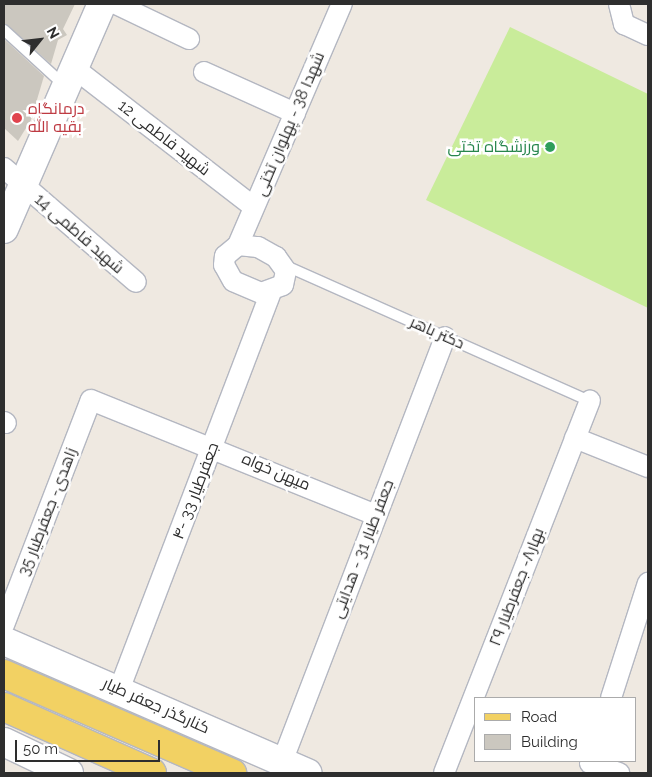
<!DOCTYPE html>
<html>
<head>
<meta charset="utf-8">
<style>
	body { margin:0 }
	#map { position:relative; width:652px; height:777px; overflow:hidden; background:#efe9e1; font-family:Raleway,Cairo,sans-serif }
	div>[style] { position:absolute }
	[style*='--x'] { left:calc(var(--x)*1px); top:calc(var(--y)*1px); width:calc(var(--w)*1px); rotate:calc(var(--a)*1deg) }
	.pitch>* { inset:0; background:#c9ec9a }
	.building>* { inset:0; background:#cbc7bf }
	.roads { filter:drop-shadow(1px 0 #b4b7c1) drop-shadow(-1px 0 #b4b7c1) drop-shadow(0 1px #b4b7c1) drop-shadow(0 -1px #b4b7c1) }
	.lane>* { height:10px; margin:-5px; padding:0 5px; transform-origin:5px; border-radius:5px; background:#fff }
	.street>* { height:20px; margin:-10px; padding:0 10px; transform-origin:10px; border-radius:10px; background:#fff }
	.secondary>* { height:28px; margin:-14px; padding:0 14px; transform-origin:14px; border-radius:14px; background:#fff }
	.primary>* { height:28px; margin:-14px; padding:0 14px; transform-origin:14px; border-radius:14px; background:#f2d163 }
	.dots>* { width:14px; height:14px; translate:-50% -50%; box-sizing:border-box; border:2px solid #fff; border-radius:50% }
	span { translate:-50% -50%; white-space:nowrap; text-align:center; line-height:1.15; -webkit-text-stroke:5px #fff; paint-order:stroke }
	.health-label { font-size:16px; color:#be3a42 }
	.left { translate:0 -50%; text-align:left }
	.street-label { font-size:16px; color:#2e2e2e }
	.leisure-label { font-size:16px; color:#27864d }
	.right { translate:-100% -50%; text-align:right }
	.frame { position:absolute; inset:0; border:5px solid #2e2e2e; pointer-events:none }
	.legend { position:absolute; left:474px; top:697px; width:162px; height:65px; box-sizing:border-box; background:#fff; border:1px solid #ababab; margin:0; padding:6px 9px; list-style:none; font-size:15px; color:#2e2e2e }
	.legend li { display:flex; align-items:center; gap:10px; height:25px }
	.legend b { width:25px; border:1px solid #ababab }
	.north { position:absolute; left:15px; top:15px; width:50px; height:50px; -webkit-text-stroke:4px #fff; paint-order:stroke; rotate:61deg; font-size:14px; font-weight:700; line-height:20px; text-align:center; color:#2e2e2e }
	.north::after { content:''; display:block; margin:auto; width:18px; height:22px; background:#2e2e2e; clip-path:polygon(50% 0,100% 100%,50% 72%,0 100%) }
	.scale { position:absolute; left:15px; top:740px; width:145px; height:22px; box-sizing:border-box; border:2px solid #2e2e2e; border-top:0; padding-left:6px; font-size:15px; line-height:18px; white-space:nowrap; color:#2e2e2e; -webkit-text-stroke:4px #fff; paint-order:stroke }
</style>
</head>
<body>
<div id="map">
	<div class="pitch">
		<i style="clip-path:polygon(510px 27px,648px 94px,648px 308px,426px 200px)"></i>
	</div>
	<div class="building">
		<i style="clip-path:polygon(4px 4px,75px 4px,63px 29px,67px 35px,58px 40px,51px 64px,4px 23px)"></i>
		<i style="clip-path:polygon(4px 39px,44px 76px,31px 120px,18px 141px,4px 128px)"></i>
	</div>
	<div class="roads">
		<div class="lane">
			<i style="--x:4;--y:30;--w:81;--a:42.5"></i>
			<i style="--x:284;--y:265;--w:335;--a:24"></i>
		</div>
		<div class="street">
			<i style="--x:116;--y:4;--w:81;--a:25.6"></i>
			<i style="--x:619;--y:4;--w:21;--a:76"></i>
			<i style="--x:624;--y:24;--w:26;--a:25"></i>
			<i style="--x:74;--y:68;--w:227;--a:37.7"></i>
			<i style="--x:204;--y:72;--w:100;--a:24.3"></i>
			<i style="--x:4;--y:168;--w:174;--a:40.8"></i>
			<i style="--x:238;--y:245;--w:262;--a:-66.7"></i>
			<i style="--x:238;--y:245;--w:20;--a:6"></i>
			<i style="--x:258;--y:247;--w:21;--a:29"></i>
			<i style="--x:276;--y:257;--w:17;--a:54"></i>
			<i style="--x:286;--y:271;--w:14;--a:102"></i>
			<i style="--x:283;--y:285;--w:23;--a:160"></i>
			<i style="--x:261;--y:293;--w:30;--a:-157"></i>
			<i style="--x:233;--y:281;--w:18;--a:-119"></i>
			<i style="--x:224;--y:265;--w:9;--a:-84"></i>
			<i style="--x:225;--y:256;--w:17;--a:-40"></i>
			<i style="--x:4;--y:422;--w:2;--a:27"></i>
			<i style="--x:575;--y:438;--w:79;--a:21.7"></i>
			<i style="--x:4;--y:625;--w:241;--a:-68.9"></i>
			<i style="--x:91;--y:400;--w:306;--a:22"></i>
			<i style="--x:119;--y:690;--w:426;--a:-69.1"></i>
			<i style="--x:611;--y:698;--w:121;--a:-72.2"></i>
			<i style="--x:282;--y:762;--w:455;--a:-69"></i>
			<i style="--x:590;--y:763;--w:31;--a:19"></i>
			<i style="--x:444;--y:773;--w:400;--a:-68.6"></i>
		</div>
		<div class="secondary">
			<i style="--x:4;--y:229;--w:245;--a:-66.5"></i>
			<i style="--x:4;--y:641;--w:331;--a:23.5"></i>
			<i style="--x:4;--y:742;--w:72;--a:25.5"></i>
		</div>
		<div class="primary">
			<i style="--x:4;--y:674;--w:249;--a:23.5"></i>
			<i style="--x:4;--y:707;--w:162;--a:24"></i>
		</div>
	</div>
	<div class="dots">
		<i style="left:17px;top:118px;background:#e0444e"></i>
		<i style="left:550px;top:147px;background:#2e9e5b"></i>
	</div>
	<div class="health-label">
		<span class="left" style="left:28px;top:118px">درمانگاه<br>بقیه الله</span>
	</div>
	<div class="street-label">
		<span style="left:290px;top:124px;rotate:-67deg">شهدا 38 - پهلوان تختی</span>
		<span style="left:164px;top:138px;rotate:38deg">شهید فاطمی 12</span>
		<span style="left:79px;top:234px;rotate:41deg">شهید فاطمی 14</span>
		<span style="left:437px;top:333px;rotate:24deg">دکتر باهر</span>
		<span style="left:276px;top:472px;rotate:23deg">میهن خواه</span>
		<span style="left:196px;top:491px;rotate:-69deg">۴- جعفرطیار 33</span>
		<span style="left:48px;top:512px;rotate:-69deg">زاهدی- جعفرطیار 35</span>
		<span style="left:363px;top:549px;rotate:-69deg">جعفر طیار 31 - هدایتی</span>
		<span style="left:517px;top:587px;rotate:-69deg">بهار۸- جعفرطیار ۲۹</span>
		<span style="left:156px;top:706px;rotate:24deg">کنارگذر جعفر طیار</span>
	</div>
	<div class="leisure-label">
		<span class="right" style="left:540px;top:147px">ورزشگاه تختی</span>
	</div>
	<div class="frame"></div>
	<ul class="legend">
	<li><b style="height:6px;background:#f2d163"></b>Road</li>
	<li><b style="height:14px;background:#cbc7bf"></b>Building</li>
	</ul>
	<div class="north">N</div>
	<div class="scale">50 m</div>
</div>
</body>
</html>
